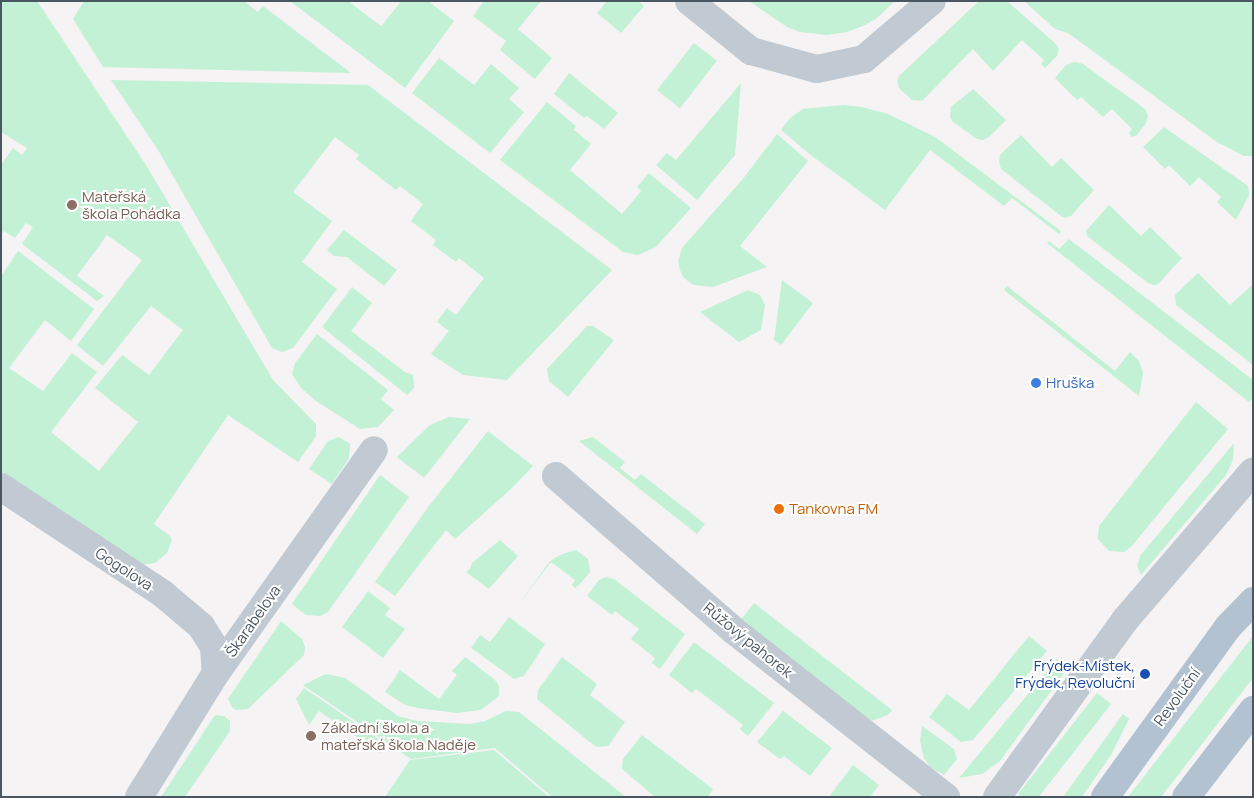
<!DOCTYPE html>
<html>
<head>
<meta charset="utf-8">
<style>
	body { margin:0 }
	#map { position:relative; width:1254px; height:798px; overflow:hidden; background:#f5f3f3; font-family:Manrope,sans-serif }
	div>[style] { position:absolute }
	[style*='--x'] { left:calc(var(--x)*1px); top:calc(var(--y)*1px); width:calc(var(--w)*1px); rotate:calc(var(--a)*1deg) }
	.green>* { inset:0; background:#c3f1d5; transform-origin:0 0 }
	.minor>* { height:28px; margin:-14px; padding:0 14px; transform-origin:14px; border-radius:14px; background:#c1cad2 }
	.major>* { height:28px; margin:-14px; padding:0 14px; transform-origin:14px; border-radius:14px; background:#b3c2d1 }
	.dots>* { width:14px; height:14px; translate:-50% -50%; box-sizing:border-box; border:2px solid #fff; border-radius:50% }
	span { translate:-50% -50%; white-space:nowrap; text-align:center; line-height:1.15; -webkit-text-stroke:4px #fff; paint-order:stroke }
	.education-label { font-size:15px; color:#785e54 }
	.left { translate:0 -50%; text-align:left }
	.shop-label { font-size:15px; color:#366cbe }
	.food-label { font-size:15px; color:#c56008 }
	.street-label { font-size:15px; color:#4a5661 }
	.transit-label { font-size:15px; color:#164399 }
	.right { translate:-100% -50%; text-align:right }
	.frame { position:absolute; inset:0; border:2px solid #4a5661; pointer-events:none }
</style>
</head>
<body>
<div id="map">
	<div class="green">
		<i style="clip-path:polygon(1px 1px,37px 1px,146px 165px,273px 380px,316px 424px,316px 436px,298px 462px,228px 415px,154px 524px,170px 536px,172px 540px,167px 553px,155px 563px,140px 565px,1px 472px,1px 276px,18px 251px,94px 309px,71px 341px,45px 320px,9px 368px,43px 391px,72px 353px,97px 372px,51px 432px,99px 471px,138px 422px,95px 388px,122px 355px,149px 375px,183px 330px,151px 306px,103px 366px,77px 345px,142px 260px,107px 235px,77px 276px,104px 296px,97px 301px,22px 244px,33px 227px,26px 223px,15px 238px,4px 231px,1px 236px,1px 165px,13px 148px,22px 155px,27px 148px,1px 132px)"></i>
		<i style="clip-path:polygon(84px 1px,244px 1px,258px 12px,263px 6px,351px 73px,103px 67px,73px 19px)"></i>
		<i style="clip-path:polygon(290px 1px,348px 1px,381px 26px,400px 3px,398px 1px,428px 1px,454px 21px,405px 88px)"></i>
		<i style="clip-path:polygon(484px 1px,541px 1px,518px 29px,552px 58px,535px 79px,500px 50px,506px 41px,473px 16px)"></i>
		<i style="clip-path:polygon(607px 1px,638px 1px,644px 6px,621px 33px,597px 13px)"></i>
		<i style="clip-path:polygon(749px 1px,895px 1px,877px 18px,863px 26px,847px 32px,827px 35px,800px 32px,787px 27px)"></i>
		<i style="clip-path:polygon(979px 1px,1007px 1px,1055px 43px,1059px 49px,1057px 56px,1045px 68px,1041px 64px,1044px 60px,1022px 40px,993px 71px,973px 49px,922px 101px,912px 100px,899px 88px,897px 81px,899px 76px)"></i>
		<i style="clip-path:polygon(1024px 1px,1253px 1px,1253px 156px,1244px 156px,1217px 142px,1068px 33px,1055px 29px)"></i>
		<i style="left:694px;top:43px;width:29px;height:60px;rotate:38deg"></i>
		<i style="clip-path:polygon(439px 58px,474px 85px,491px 64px,519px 88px,509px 99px,524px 112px,490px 153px,412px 93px)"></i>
		<i style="clip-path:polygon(1075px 62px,1083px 64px,1145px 109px,1148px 116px,1146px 123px,1137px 135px,1132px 137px,1129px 133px,1132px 129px,1112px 109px,1103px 117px,1081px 97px,1077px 100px,1055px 78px,1066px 65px)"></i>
		<i style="clip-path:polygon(569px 73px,618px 113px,604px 129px,587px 116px,584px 118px,554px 94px)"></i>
		<i style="clip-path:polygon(111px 80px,368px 85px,612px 270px,507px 380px,463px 375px,431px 354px,449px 331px,437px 322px,447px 308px,456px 315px,484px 278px,459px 258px,456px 262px,433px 245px,436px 240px,411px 221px,423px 204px,400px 186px,396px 190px,356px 159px,359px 155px,335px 137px,293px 192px,332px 221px,302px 262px,337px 289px,293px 348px,282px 352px,272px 348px,158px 150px)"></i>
		<i style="clip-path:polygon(741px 83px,735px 155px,697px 200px,656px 165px,667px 153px,676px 160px)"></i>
		<i style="clip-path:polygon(973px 89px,1006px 120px,989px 137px,983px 140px,977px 139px,953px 122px,950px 117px,951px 107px)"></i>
		<i style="clip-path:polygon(547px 102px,576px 126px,574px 130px,591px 144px,570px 170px,622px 214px,641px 191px,637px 187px,649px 173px,691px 208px,656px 247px,638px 255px,623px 252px,500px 160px)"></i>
		<i style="clip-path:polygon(843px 105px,862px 107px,888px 114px,935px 137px,1061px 231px,1059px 234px,1012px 198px,1004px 206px,930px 150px,885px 210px,812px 156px,781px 130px,790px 118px,803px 109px)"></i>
		<i style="clip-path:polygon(1164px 127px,1248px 186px,1249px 195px,1236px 220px,1217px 202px,1221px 197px,1199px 177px,1190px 186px,1169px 165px,1165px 169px,1143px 147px)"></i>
		<i style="clip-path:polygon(777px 134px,808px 161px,740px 246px,767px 267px,713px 287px,693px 285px,683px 277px,680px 270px,678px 261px,682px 248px,742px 180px)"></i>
		<i style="clip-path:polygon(1021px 135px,1052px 167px,1061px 158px,1094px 190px,1071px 216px,1065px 218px,1061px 216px,1001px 169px,999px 161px,1000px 155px)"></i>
		<i style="clip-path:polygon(1109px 205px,1141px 236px,1150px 227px,1182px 258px,1158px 284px,1154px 285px,1148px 283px,1087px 236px,1086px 231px)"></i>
		<i style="clip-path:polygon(344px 230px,397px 270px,384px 286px,347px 257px,334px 256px,327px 250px)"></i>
		<i style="clip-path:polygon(1069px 239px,1253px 380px,1253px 398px,1249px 402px,1047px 243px,1049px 241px,1059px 249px)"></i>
		<i style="clip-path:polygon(1198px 273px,1230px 305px,1253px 284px,1253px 365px,1176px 305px,1175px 295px)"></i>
		<i style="clip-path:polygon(782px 280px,813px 303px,781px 345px,774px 340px)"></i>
		<i style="clip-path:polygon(1007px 286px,1115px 371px,1130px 352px,1139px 361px,1143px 373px,1139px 396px,1004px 290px)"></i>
		<i style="clip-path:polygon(352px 287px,372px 303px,351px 331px,405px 372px,413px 375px,414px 388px,407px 395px,322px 327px)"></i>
		<i style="clip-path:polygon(748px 290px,760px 295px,765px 305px,761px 330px,739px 342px,700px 312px)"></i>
		<i style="clip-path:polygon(587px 326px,593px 326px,614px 340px,568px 397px,549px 381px,547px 369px)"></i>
		<i style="clip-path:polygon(317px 334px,388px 390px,381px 399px,394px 410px,378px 427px,360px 429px,316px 401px,301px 388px,292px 374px,295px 363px)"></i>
		<i style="clip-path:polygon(1196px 402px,1228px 429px,1131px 547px,1124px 552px,1109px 551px,1098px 539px,1099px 526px)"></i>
		<i style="clip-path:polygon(449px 417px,470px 419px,424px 478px,397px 457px,430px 425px)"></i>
		<i style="clip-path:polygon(488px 431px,533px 466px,512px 488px,455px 539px,446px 530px,395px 596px,375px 582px,429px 506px)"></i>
		<i style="clip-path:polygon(339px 437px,350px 444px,349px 458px,332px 484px,309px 469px,328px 441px)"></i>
		<i style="clip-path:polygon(593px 437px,625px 462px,620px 468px,635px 480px,641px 474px,705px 524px,697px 534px,579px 441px)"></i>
		<i style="clip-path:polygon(1234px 443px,1233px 460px,1226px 475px,1141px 575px,1137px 566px,1140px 556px)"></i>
		<i style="clip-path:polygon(380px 475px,409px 497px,328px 612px,320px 616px,306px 615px,292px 604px)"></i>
		<i style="clip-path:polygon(500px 540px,518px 556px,489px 589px,466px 572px,470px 569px,472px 563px)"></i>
		<i style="clip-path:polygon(576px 550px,588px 559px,590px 572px,580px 584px,575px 588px,572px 585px,575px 580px,551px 562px,518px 605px,550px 561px,562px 554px)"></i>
		<i style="clip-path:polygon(606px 577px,614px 579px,685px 634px,660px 669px,652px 663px,655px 658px,631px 639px,639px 629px,615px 611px,612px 615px,587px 596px,599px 580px)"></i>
		<i style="clip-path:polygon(368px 591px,390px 608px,385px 615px,405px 629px,383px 658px,342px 627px)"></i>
		<i style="clip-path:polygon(754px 603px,892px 710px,888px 715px,871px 721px,740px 621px)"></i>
		<i style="clip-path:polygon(509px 617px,545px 644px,524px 676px,514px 679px,471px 648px,480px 635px,490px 642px)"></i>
		<i style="clip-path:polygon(281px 621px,302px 639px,305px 647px,304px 655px,248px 709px,236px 710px,232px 707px,228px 699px)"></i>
		<i style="clip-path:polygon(1029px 636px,1047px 651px,973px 740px,961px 742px,929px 717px,947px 694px,969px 710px)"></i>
		<i style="clip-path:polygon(1253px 636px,1253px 678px,1161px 797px,1128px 797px)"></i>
		<i style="clip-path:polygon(694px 642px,774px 703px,748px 736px,740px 729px,743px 725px,720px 707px,696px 689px,692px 693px,669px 675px)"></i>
		<i style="clip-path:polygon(465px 657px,495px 680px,499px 686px,499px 696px,481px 710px,457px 713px,418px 708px,405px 705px,385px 692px,400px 670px,439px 699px,457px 675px,452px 671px)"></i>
		<i style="clip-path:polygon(562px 657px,597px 684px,590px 695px,625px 722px,608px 746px,596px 747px,537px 699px,538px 690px)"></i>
		<i style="clip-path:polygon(1057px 659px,1068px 668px,1000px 761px,982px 774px,959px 778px)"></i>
		<i style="clip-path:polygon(326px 674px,345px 678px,398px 716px,417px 721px,470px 724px,485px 721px,506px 711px,519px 712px,626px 797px,552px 797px,495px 748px,411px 759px,303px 685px)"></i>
		<i style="clip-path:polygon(304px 688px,386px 744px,380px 753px,319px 711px,309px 725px,296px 699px)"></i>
		<i style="left:1097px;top:693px;width:18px;height:128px;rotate:38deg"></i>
		<i style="clip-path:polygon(783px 711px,832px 748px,810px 776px,784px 756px,780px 759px,757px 742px)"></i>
		<i style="clip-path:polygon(1123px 714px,1129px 719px,1111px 755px,1082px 797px,1063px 797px)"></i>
		<i style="clip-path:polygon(215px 715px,224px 716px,230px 721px,230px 731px,185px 797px,161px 797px)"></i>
		<i style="clip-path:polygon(922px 726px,954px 749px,957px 759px,944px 775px,931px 768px,924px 758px,920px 741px)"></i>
		<i style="clip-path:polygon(642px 735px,713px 789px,708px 797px,655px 797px,622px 769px,623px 759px)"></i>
		<i style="clip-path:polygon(494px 750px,549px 797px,385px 797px,410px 760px)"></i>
		<i style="clip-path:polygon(853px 765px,879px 785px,870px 797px,829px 797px)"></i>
	</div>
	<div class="minor">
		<i style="--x:689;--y:1;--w:80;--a:38.9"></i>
		<i style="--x:751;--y:51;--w:68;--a:15.3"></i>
		<i style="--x:817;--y:69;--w:48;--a:-12"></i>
		<i style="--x:864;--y:59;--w:89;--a:-40.5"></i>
		<i style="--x:556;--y:476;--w:235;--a:41"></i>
		<i style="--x:733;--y:630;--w:271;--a:38.1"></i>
		<i style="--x:1;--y:487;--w:194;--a:33.4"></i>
		<i style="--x:163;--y:594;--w:50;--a:40.1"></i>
		<i style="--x:201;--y:626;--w:25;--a:58"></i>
		<i style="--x:214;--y:647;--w:26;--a:86"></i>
		<i style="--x:139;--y:797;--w:146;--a:-58.2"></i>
		<i style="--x:216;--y:673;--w:273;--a:-54.7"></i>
		<i style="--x:997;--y:797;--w:218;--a:-54.1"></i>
		<i style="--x:1125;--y:620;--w:196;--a:-49.3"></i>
	</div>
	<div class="major">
		<i style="--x:1105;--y:797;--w:210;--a:-54.1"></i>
		<i style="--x:1228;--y:627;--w:36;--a:-46"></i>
		<i style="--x:1186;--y:797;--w:110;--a:-52.4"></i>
	</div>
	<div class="dots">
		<i style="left:72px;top:205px;background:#8d6e63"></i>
		<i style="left:1036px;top:383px;background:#3f7fe0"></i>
		<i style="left:779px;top:509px;background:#e8710a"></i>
		<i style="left:1145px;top:674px;background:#1a4fb4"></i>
		<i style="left:311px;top:736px;background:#8d6e63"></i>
	</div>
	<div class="education-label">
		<span class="left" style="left:82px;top:205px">Mateřská<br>škola Pohádka</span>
		<span class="left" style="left:321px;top:736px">Základní škola a<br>mateřská škola Naděje</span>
	</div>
	<div class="shop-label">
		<span class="left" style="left:1046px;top:383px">Hruška</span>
	</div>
	<div class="food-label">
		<span class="left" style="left:789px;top:509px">Tankovna FM</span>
	</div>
	<div class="street-label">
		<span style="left:124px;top:569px;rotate:33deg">Gogolova</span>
		<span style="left:253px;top:621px;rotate:-55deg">Škarabelova</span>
		<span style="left:748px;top:640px;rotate:39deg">Růžový pahorek</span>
		<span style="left:1177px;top:697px;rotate:-54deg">Revoluční</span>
	</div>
	<div class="transit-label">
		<span class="right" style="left:1135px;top:674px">Frýdek-Místek,<br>Frýdek, Revoluční</span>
	</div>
	<div class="frame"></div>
</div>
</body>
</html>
